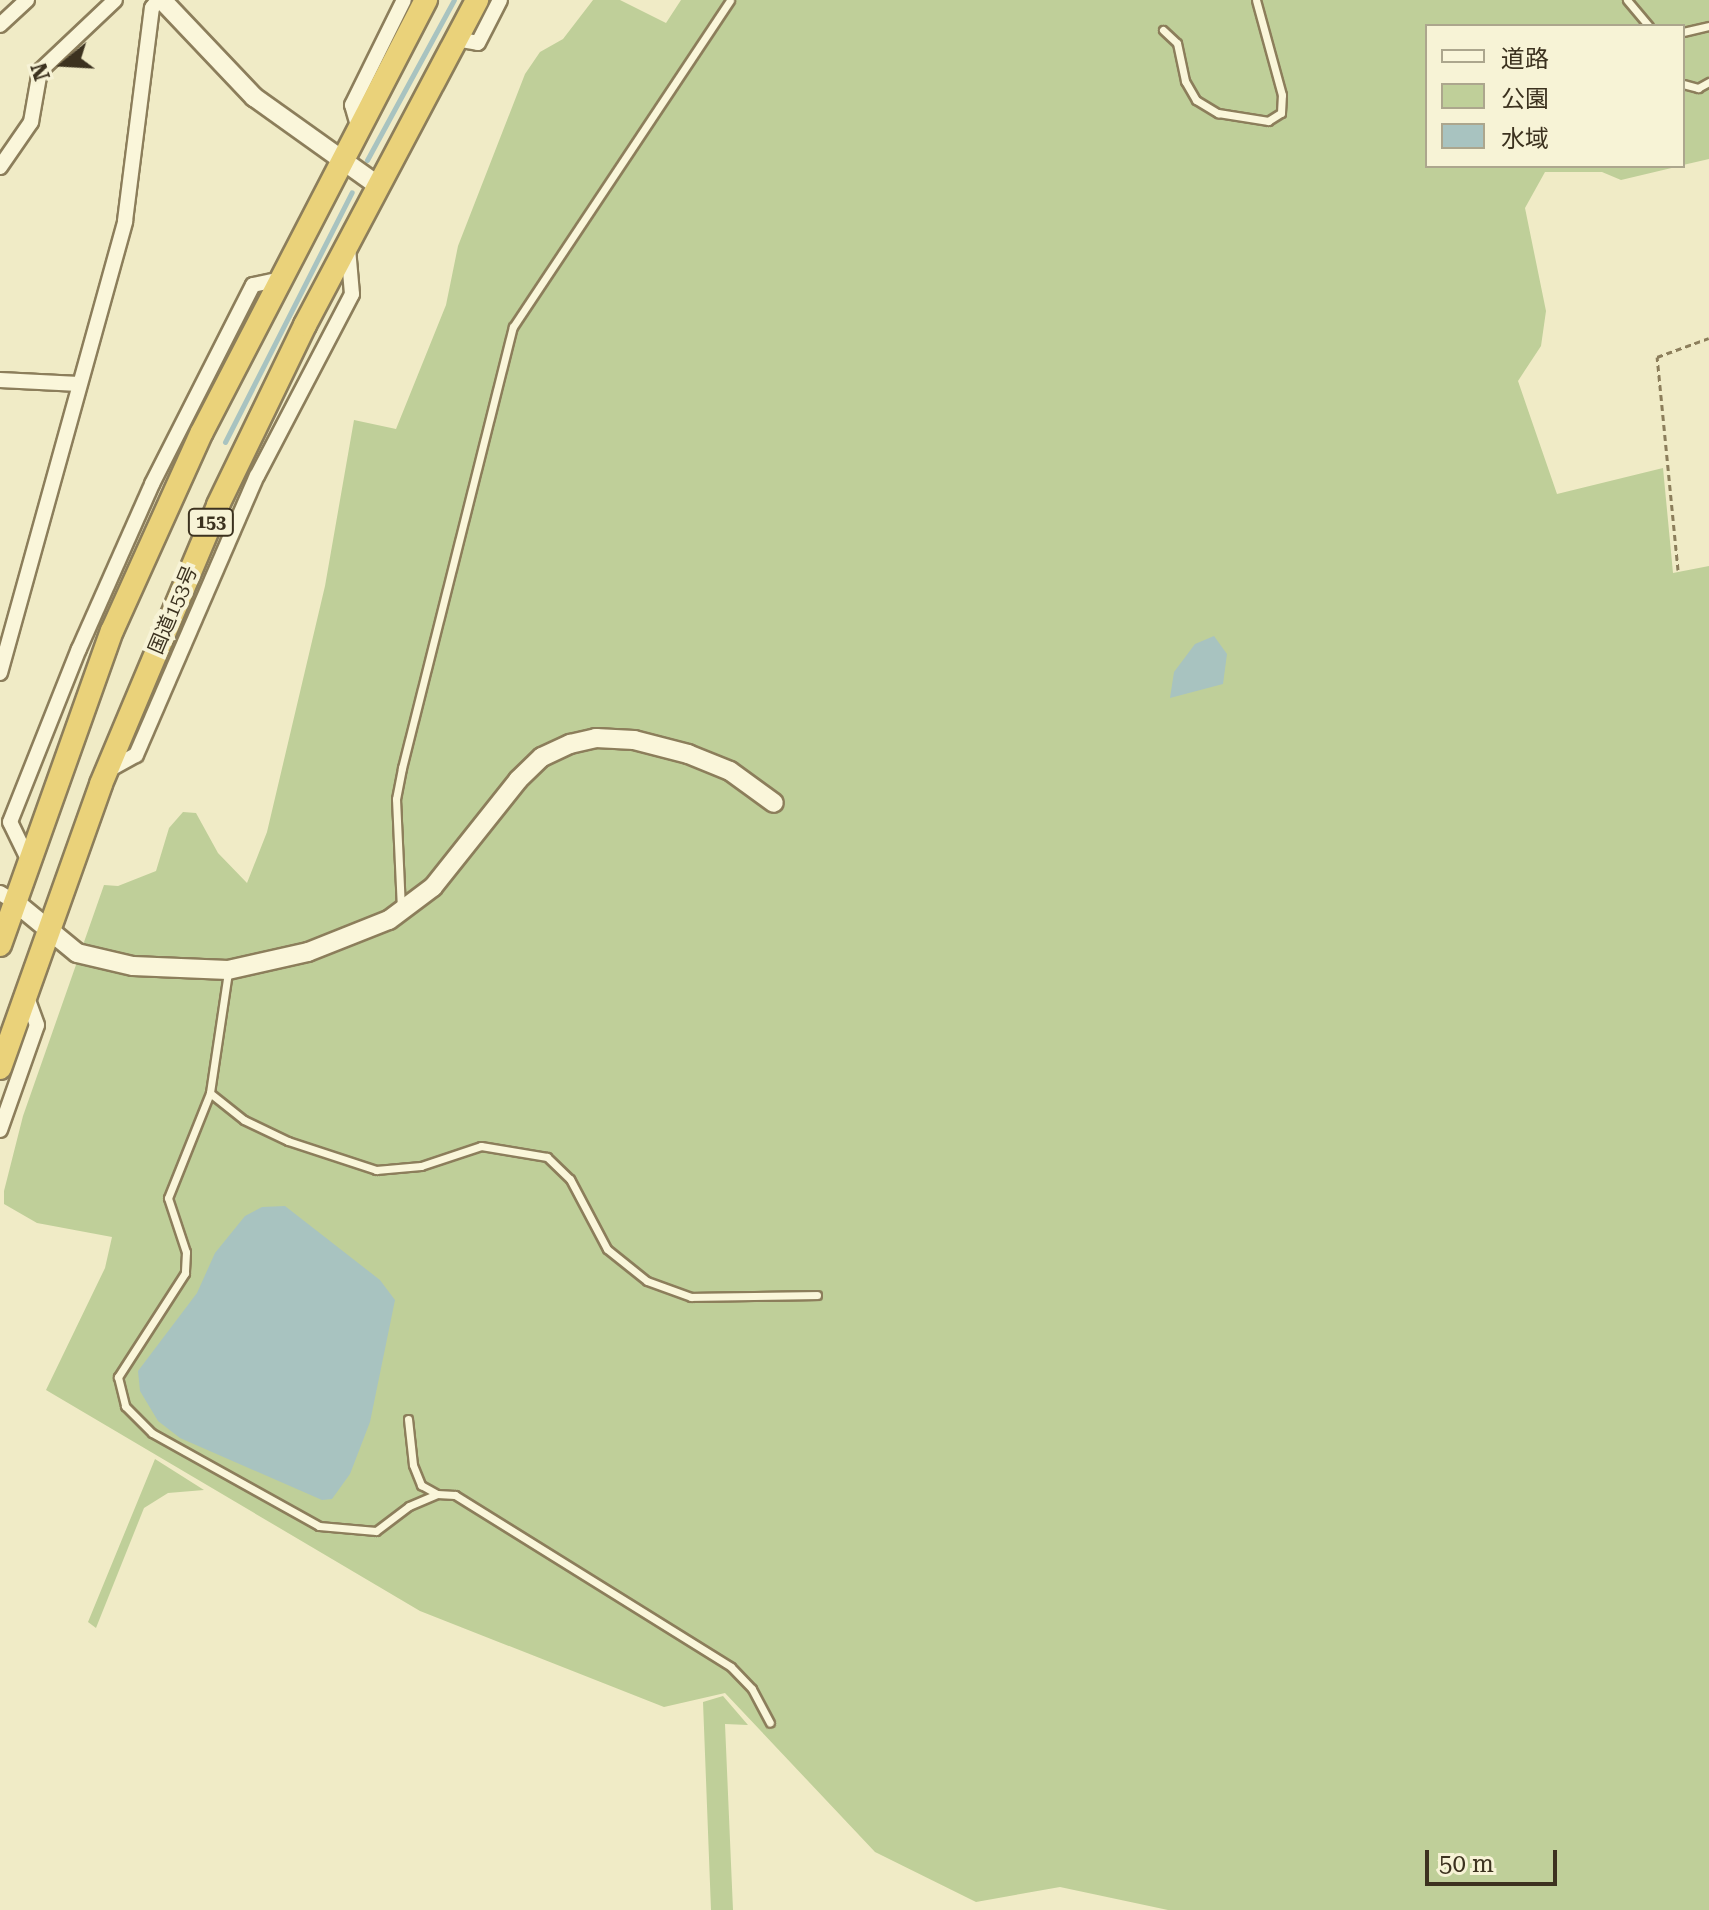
<!DOCTYPE html>
<html>
<head>
<meta charset="utf-8">
<style>
	body { margin:0 }
	#map { position:relative; width:1709px; height:1910px; overflow:hidden; background:#f0ebc6; font-family:"Roboto Serif","Noto Sans JP",serif }
	div>[style] { position:absolute }
	[style*='--x'] { left:calc(var(--x)*1px); top:calc(var(--y)*1px); width:calc(var(--w)*1px); rotate:calc(var(--a)*1deg) }
	.green>* { inset:0; background:#bfcf99 }
	.water>* { inset:0; background:#a8c3c0 }
	.stream>* { height:5px; margin:-2.5px; padding:0 2.5px; transform-origin:2.5px; border-radius:2.5px; background:#a8c3c0 }
	.path>* { height:3px; margin-top:-1.5px; transform-origin:0; background:repeating-linear-gradient(90deg,#8c7e5b 0 6px,transparent 0 10px) }
	.roads { filter:drop-shadow(2px 0 #8c7e5b) drop-shadow(-2px 0 #8c7e5b) drop-shadow(0 2px #8c7e5b) drop-shadow(0 -2px #8c7e5b) }
	.service>* { height:7px; margin:-3.5px; padding:0 3.5px; transform-origin:3.5px; border-radius:3.5px; background:#faf6da }
	.minor>* { height:14px; margin:-7px; padding:0 7px; transform-origin:7px; border-radius:7px; background:#faf6da }
	.tertiary>* { height:18px; margin:-9px; padding:0 9px; transform-origin:9px; border-radius:9px; background:#faf6da }
	.trunk>* { height:22px; margin:-11px; padding:0 11px; transform-origin:11px; border-radius:11px; background:#ead27a }
	span { translate:-50% -50%; white-space:nowrap; text-align:center; line-height:1.15; -webkit-text-stroke:8px #f7f3d6; paint-order:stroke }
	.shield-label span { padding:2px 6px; background:#f7f3d6; border:2px solid; border-radius:6px; -webkit-text-stroke-width:0 }
	.shield-label { font-size:18px; color:#3c321f; font-weight:700 }
	.street-label { font-size:20px; color:#3c321f }
	.legend { position:absolute; left:1425px; top:24px; width:260px; height:144px; box-sizing:border-box; background:#f7f3d6; border:2px solid #aca68d; margin:0; padding:10px 14px; list-style:none; font-size:24px; color:#3c321f }
	.legend li { display:flex; align-items:center; gap:16px; height:40px }
	.legend b { width:40px; border:2px solid #aca68d }
	.north { position:absolute; left:24px; top:24px; width:80px; height:80px; -webkit-text-stroke:6px #f7f3d6; paint-order:stroke; rotate:252deg; font-size:22px; font-weight:700; line-height:32px; text-align:center; color:#3c321f }
	.north::after { content:''; display:block; margin:auto; width:28px; height:36px; background:#3c321f; clip-path:polygon(50% 0,100% 100%,50% 72%,0 100%) }
	.scale { position:absolute; left:1425px; top:1850px; width:132px; height:36px; box-sizing:border-box; border:4px solid #3c321f; border-top:0; padding-left:10px; font-size:24px; line-height:28px; white-space:nowrap; color:#3c321f; -webkit-text-stroke:6px #f7f3d6; paint-order:stroke }
</style>
</head>
<body>
<div id="map">
	<div class="green">
		<i style="clip-path:polygon(593px 0,620px 0,666px 23px,681px 0,1709px 0,1709px 159px,1683px 165px,1683px 26px,1427px 26px,1427px 166px,1680px 166px,1621px 180px,1602px 172px,1545px 172px,1525px 208px,1546px 311px,1541px 346px,1518px 381px,1557px 494px,1663px 468px,1673px 573px,1709px 566px,1709px 1910px,1168px 1910px,1060px 1887px,976px 1902px,875px 1852px,725px 1693px,664px 1707px,420px 1611px,46px 1390px,105px 1268px,112px 1237px,37px 1223px,4px 1204px,4px 1191px,23px 1116px,104px 885px,118px 886px,156px 871px,169px 828px,183px 812px,196px 813px,218px 853px,247px 883px,267px 832px,325px 586px,354px 420px,396px 429px,446px 305px,458px 246px,525px 74px,540px 52px,563px 39px)"></i>
		<i style="clip-path:polygon(155px 1459px,204px 1490px,168px 1493px,144px 1508px,96px 1628px,88px 1622px)"></i>
		<i style="clip-path:polygon(723px 1696px,748px 1725px,725px 1724px,733px 1910px,711px 1910px,703px 1702px)"></i>
	</div>
	<div class="water">
		<i style="clip-path:polygon(1214px 636px,1227px 654px,1223px 684px,1170px 698px,1174px 672px,1195px 644px)"></i>
		<i style="clip-path:polygon(285px 1206px,380px 1280px,395px 1300px,370px 1422px,350px 1474px,332px 1499px,322px 1500px,180px 1438px,158px 1421px,140px 1391px,138px 1371px,197px 1293px,215px 1253px,245px 1216px,262px 1207px)"></i>
	</div>
	<div class="stream">
		<i style="--x:367;--y:160;--w:182;--a:-61.5"></i>
		<i style="--x:225;--y:442;--w:280;--a:-63.1"></i>
	</div>
	<div class="path">
		<i style="--x:1678;--y:570;--w:214;--a:-95.6"></i>
		<i style="--x:1657;--y:357;--w:55;--a:-20.1"></i>
	</div>
	<div class="roads">
		<div class="service">
			<i style="--x:1627;--y:0;--w:34;--a:50"></i>
			<i style="--x:1163;--y:30;--w:19;--a:43"></i>
			<i style="--x:1177;--y:43;--w:39;--a:78"></i>
			<i style="--x:1185;--y:81;--w:22;--a:60"></i>
			<i style="--x:1196;--y:100;--w:26;--a:31"></i>
			<i style="--x:1218;--y:113;--w:51;--a:9.1"></i>
			<i style="--x:1268;--y:121;--w:15;--a:-32"></i>
			<i style="--x:1281;--y:113;--w:18;--a:-87"></i>
			<i style="--x:1282;--y:95;--w:98;--a:-105.3"></i>
			<i style="--x:1683;--y:32;--w:27;--a:-13"></i>
			<i style="--x:1683;--y:84;--w:16;--a:15"></i>
			<i style="--x:1698;--y:88;--w:13;--a:-29"></i>
			<i style="--x:401;--y:909;--w:110;--a:-92.6"></i>
			<i style="--x:396;--y:799;--w:32;--a:-79"></i>
			<i style="--x:402;--y:768;--w:455;--a:-75.9"></i>
			<i style="--x:513;--y:327;--w:392;--a:-56.4"></i>
			<i style="--x:228;--y:972;--w:122;--a:98.5"></i>
			<i style="--x:210;--y:1093;--w:113;--a:111.8"></i>
			<i style="--x:168;--y:1198;--w:57;--a:71.6"></i>
			<i style="--x:186;--y:1252;--w:21;--a:93"></i>
			<i style="--x:185;--y:1273;--w:124;--a:122.8"></i>
			<i style="--x:118;--y:1377;--w:30;--a:76"></i>
			<i style="--x:125;--y:1406;--w:38;--a:45"></i>
			<i style="--x:152;--y:1433;--w:191;--a:29.1"></i>
			<i style="--x:319;--y:1526;--w:57;--a:5"></i>
			<i style="--x:376;--y:1531;--w:41;--a:-37.1"></i>
			<i style="--x:409;--y:1506;--w:30;--a:-23"></i>
			<i style="--x:210;--y:1093;--w:43;--a:38.5"></i>
			<i style="--x:244;--y:1120;--w:49;--a:25.5"></i>
			<i style="--x:288;--y:1141;--w:93;--a:18.2"></i>
			<i style="--x:376;--y:1170;--w:45;--a:-5.1"></i>
			<i style="--x:421;--y:1166;--w:63;--a:-18.4"></i>
			<i style="--x:481;--y:1146;--w:67;--a:9.5"></i>
			<i style="--x:547;--y:1157;--w:32;--a:44"></i>
			<i style="--x:570;--y:1179;--w:79;--a:62.1"></i>
			<i style="--x:607;--y:1249;--w:51;--a:38.7"></i>
			<i style="--x:647;--y:1281;--w:47;--a:20"></i>
			<i style="--x:691;--y:1297;--w:126;--a:-0.9"></i>
			<i style="--x:408;--y:1419;--w:46;--a:83.8"></i>
			<i style="--x:413;--y:1465;--w:22;--a:68"></i>
			<i style="--x:421;--y:1485;--w:18;--a:29"></i>
			<i style="--x:437;--y:1494;--w:18;--a:3"></i>
			<i style="--x:455;--y:1495;--w:325;--a:31.9"></i>
			<i style="--x:731;--y:1667;--w:30;--a:46"></i>
			<i style="--x:752;--y:1689;--w:38;--a:62"></i>
		</div>
		<div class="minor">
			<i style="--x:0;--y:25;--w:37;--a:-43"></i>
			<i style="--x:456;--y:39;--w:22;--a:10"></i>
			<i style="--x:478;--y:43;--w:48;--a:-62.9"></i>
			<i style="--x:359;--y:129;--w:25;--a:-106"></i>
			<i style="--x:352;--y:105;--w:117;--a:-63.7"></i>
			<i style="--x:0;--y:167;--w:55;--a:-55.4"></i>
			<i style="--x:31;--y:122;--w:52;--a:-80"></i>
			<i style="--x:40;--y:71;--w:103;--a:-43.4"></i>
			<i style="--x:0;--y:380;--w:79;--a:2.9"></i>
			<i style="--x:0;--y:673;--w:469;--a:-74.5"></i>
			<i style="--x:125;--y:221;--w:215;--a:-82.8"></i>
			<i style="--x:152;--y:8;--w:10;--a:-53"></i>
			<i style="--x:105;--y:772;--w:35;--a:-29"></i>
			<i style="--x:136;--y:755;--w:304;--a:-66.6"></i>
			<i style="--x:257;--y:476;--w:205;--a:-62.4"></i>
			<i style="--x:352;--y:294;--w:46;--a:-95"></i>
			<i style="--x:28;--y:859;--w:41;--a:-115.9"></i>
			<i style="--x:10;--y:822;--w:186;--a:-68.3"></i>
			<i style="--x:79;--y:649;--w:180;--a:-66.1"></i>
			<i style="--x:152;--y:484;--w:223;--a:-63.1"></i>
			<i style="--x:253;--y:285;--w:30;--a:-12"></i>
			<i style="--x:0;--y:893;--w:17;--a:31"></i>
			<i style="--x:0;--y:1130;--w:111;--a:-70.6"></i>
			<i style="--x:37;--y:1025;--w:32;--a:-110"></i>
		</div>
		<div class="tertiary">
			<i style="--x:162;--y:0;--w:134;--a:46.5"></i>
			<i style="--x:254;--y:97;--w:153;--a:35.5"></i>
			<i style="--x:15;--y:902;--w:80;--a:39.4"></i>
			<i style="--x:77;--y:953;--w:57;--a:13.1"></i>
			<i style="--x:133;--y:966;--w:95;--a:2.4"></i>
			<i style="--x:228;--y:970;--w:82;--a:-12.7"></i>
			<i style="--x:308;--y:952;--w:87;--a:-21.6"></i>
			<i style="--x:389;--y:920;--w:55;--a:-36.9"></i>
			<i style="--x:433;--y:887;--w:137;--a:-51.5"></i>
			<i style="--x:518;--y:780;--w:33;--a:-44"></i>
			<i style="--x:542;--y:757;--w:31;--a:-25"></i>
			<i style="--x:570;--y:744;--w:27;--a:-13"></i>
			<i style="--x:596;--y:738;--w:38;--a:3"></i>
			<i style="--x:634;--y:740;--w:56;--a:14.5"></i>
			<i style="--x:688;--y:754;--w:45;--a:22"></i>
			<i style="--x:730;--y:771;--w:54;--a:36"></i>
		</div>
		<div class="trunk">
			<i style="--x:0;--y:945;--w:333;--a:-70.4"></i>
			<i style="--x:112;--y:631;--w:218;--a:-65.7"></i>
			<i style="--x:202;--y:432;--w:487;--a:-62.6"></i>
			<i style="--x:0;--y:1068;--w:301;--a:-70.4"></i>
			<i style="--x:101;--y:784;--w:303;--a:-67.2"></i>
			<i style="--x:218;--y:505;--w:200;--a:-64.2"></i>
			<i style="--x:305;--y:325;--w:368;--a:-62.1"></i>
		</div>
	</div>
	<div class="shield-label">
		<span style="left:211px;top:522px">153</span>
	</div>
	<div class="street-label">
		<span style="left:173px;top:610px;rotate:-67deg">国道153号</span>
	</div>
	<ul class="legend">
	<li><b style="height:10px;background:#faf6da"></b>道路</li>
	<li><b style="height:22px;background:#bfcf99"></b>公園</li>
	<li><b style="height:22px;background:#a8c3c0"></b>水域</li>
	</ul>
	<div class="north">N</div>
	<div class="scale">50 m</div>
</div>
</body>
</html>
